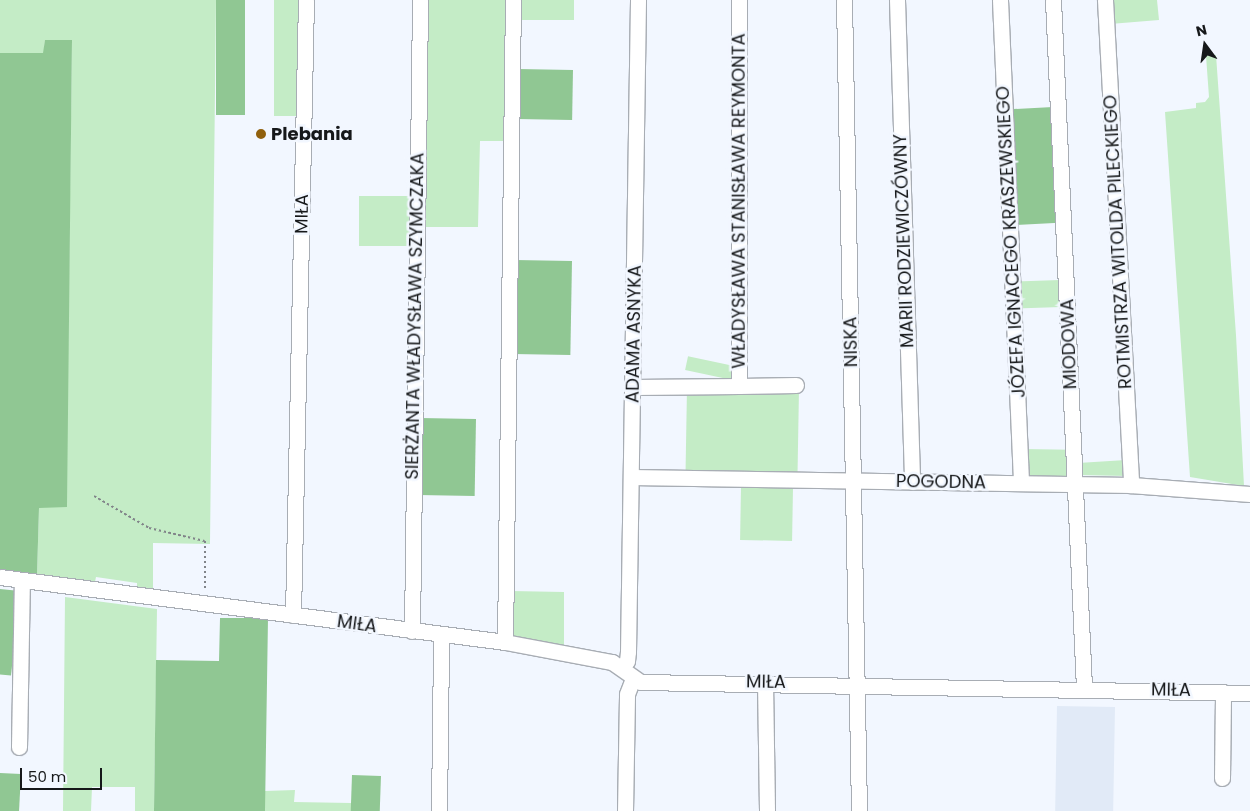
<!DOCTYPE html>
<html>
<head>
<meta charset="utf-8">
<style>
	body { margin:0 }
	#map { position:relative; width:1250px; height:811px; overflow:hidden; background:#f2f7ff; font-family:Poppins,sans-serif }
	div>[style] { position:absolute }
	[style*='--x'] { left:calc(var(--x)*1px); top:calc(var(--y)*1px); width:calc(var(--w)*1px); rotate:calc(var(--a)*1deg) }
	.built>* { inset:0; background:#e1eaf7; transform-origin:0 0 }
	.green>* { inset:0; background:#c4ecc6; transform-origin:0 0 }
	.forest>* { inset:0; background:#90c793; transform-origin:0 0 }
	.path>* { height:2px; margin-top:-1px; transform-origin:0; background:repeating-linear-gradient(90deg,#818489 0 2.5px,transparent 0 5px) }
	.roads { filter:drop-shadow(1px 0 #a8adb4) drop-shadow(-1px 0 #a8adb4) drop-shadow(0 1px #a8adb4) drop-shadow(0 -1px #a8adb4) }
	.minor>* { height:15px; margin:-7.5px; padding:0 7.5px; transform-origin:7.5px; border-radius:7.5px; background:#fff }
	.dots>* { width:14px; height:14px; translate:-50% -50%; box-sizing:border-box; border:2px solid #f2f7ff; border-radius:50% }
	span { translate:-50% -50%; white-space:nowrap; text-align:center; line-height:1.15; -webkit-text-stroke:5px #f2f7ff; paint-order:stroke }
	.poi-label { font-size:18px; color:#16181a; font-weight:700 }
	.left { translate:0 -50%; text-align:left }
	.street-label { font-size:18px; color:#16181a }
	.north { position:absolute; left:1180px; top:20px; width:50px; height:50px; -webkit-text-stroke:4px #f2f7ff; paint-order:stroke; rotate:346deg; font-size:14px; font-weight:700; line-height:20px; text-align:center; color:#16181a }
	.north::after { content:''; display:block; margin:auto; width:18px; height:22px; background:#16181a; clip-path:polygon(50% 0,100% 100%,50% 72%,0 100%) }
	.scale { position:absolute; left:20px; top:768px; width:82px; height:22px; box-sizing:border-box; border:2px solid #16181a; border-top:0; padding-left:6px; font-size:15px; line-height:18px; white-space:nowrap; color:#16181a; -webkit-text-stroke:4px #f2f7ff; paint-order:stroke }
</style>
</head>
<body>
<div id="map">
	<div class="built">
		<i style="left:1057px;top:706px;width:58px;height:105px;rotate:1deg"></i>
	</div>
	<div class="green">
		<i style="clip-path:polygon(0 0,216px 0,210px 544px,153px 543px,153px 591px,137px 588px,137px 583px,96px 577px,95px 582px,37px 575px,39px 507px,66px 507px,72px 41px,45px 40px,44px 53px,0 53px)"></i>
		<i style="left:274px;top:0;width:27px;height:116px"></i>
		<i style="clip-path:polygon(425px 0,509px 0,508px 141px,480px 141px,478px 227px,421px 227px)"></i>
		<i style="left:519px;top:0;width:55px;height:20px"></i>
		<i style="clip-path:polygon(1109px 0,1157px 0,1159px 20px,1110px 24px)"></i>
		<i style="clip-path:polygon(1216px 55px,1236px 335px,1244px 486px,1190px 477px,1165px 112px,1196px 108px,1196px 103px,1205px 102px,1209px 97px,1206px 56px)"></i>
		<i style="left:359px;top:196px;width:54px;height:50px"></i>
		<i style="left:1060px;top:280px;width:27px;height:45px;rotate:88deg"></i>
		<i style="left:734px;top:366px;width:14px;height:47px;rotate:102deg"></i>
		<i style="left:687px;top:388px;width:112px;height:82px;rotate:1deg"></i>
		<i style="left:1023px;top:449px;width:48px;height:27px;rotate:1deg"></i>
		<i style="clip-path:polygon(1126px 460px,1127px 476px,1079px 475px,1078px 463px)"></i>
		<i style="left:741px;top:487px;width:52px;height:53px;rotate:1deg"></i>
		<i style="clip-path:polygon(511px 591px,564px 592px,564px 647px,514px 637px,510px 632px)"></i>
		<i style="clip-path:polygon(65px 597px,157px 609px,154px 811px,135px 811px,135px 787px,92px 787px,91px 811px,63px 811px)"></i>
		<i style="clip-path:polygon(295px 790px,294px 802px,351px 803px,351px 811px,265px 811px,265px 791px)"></i>
	</div>
	<div class="forest">
		<i style="left:216px;top:0;width:29px;height:115px"></i>
		<i style="clip-path:polygon(45px 40px,72px 40px,67px 507px,39px 508px,37px 575px,0 571px,0 53px,43px 53px)"></i>
		<i style="left:518px;top:69px;width:55px;height:50px;rotate:1deg"></i>
		<i style="left:1053px;top:107px;width:116px;height:45px;rotate:87deg"></i>
		<i style="left:515px;top:260px;width:57px;height:94px;rotate:1deg"></i>
		<i style="left:420px;top:418px;width:56px;height:77px;rotate:1deg"></i>
		<i style="left:0;top:589px;width:20px;height:85px;rotate:6deg"></i>
		<i style="clip-path:polygon(220px 618px,268px 618px,265px 811px,154px 811px,156px 660px,219px 661px)"></i>
		<i style="left:0;top:773px;width:21px;height:38px;rotate:3deg"></i>
		<i style="left:352px;top:775px;width:29px;height:36px;rotate:2deg"></i>
	</div>
	<div class="path">
		<i style="--x:94;--y:496;--w:64;--a:30.2"></i>
		<i style="--x:149;--y:528;--w:57;--a:13.1"></i>
		<i style="--x:205;--y:541;--w:50;--a:90"></i>
	</div>
	<div class="roads">
		<div class="minor">
			<i style="--x:844;--y:0;--w:811;--a:88.94"></i>
			<i style="--x:897;--y:0;--w:482;--a:88.2"></i>
			<i style="--x:1000;--y:0;--w:483;--a:87.5"></i>
			<i style="--x:1053;--y:0;--w:689;--a:87.42"></i>
			<i style="--x:1105;--y:0;--w:486;--a:86.9"></i>
			<i style="--x:739;--y:386;--w:57;--a:-1"></i>
			<i style="--x:633;--y:387;--w:106;--a:-0.5"></i>
			<i style="--x:739;--y:386;--w:386;--a:-90"></i>
			<i style="--x:631;--y:477;--w:500;--a:0.92"></i>
			<i style="--x:1131;--y:485;--w:119;--a:4.3"></i>
			<i style="--x:0;--y:577;--w:509;--a:7.33"></i>
			<i style="--x:505;--y:642;--w:109;--a:10.6"></i>
			<i style="--x:612;--y:662;--w:35;--a:35"></i>
			<i style="--x:641;--y:682;--w:609;--a:1.03"></i>
			<i style="--x:293;--y:615;--w:615;--a:-88.79"></i>
			<i style="--x:412;--y:631;--w:631;--a:-89.27"></i>
			<i style="--x:505;--y:642;--w:642;--a:-89.29"></i>
			<i style="--x:623;--y:666;--w:6;--a:-51"></i>
			<i style="--x:627;--y:661;--w:9;--a:-84"></i>
			<i style="--x:628;--y:652;--w:652;--a:-89.12"></i>
			<i style="--x:765;--y:682;--w:129;--a:89.1"></i>
			<i style="--x:19;--y:747;--w:167;--a:-89"></i>
			<i style="--x:1222;--y:778;--w:86;--a:-89.3"></i>
			<i style="--x:439;--y:811;--w:176;--a:-89.3"></i>
			<i style="--x:625;--y:811;--w:117;--a:-89"></i>
			<i style="--x:627;--y:694;--w:17;--a:-69"></i>
		</div>
	</div>
	<div class="dots">
		<i style="left:261px;top:134px;background:#90600d"></i>
	</div>
	<div class="poi-label">
		<span class="left" style="left:271px;top:134px">Plebania</span>
	</div>
	<div class="street-label">
		<span style="left:739px;top:201px;rotate:-90deg">WŁADYSŁAWA STANISŁAWA REYMONTA</span>
		<span style="left:302px;top:214px;rotate:-89deg">MIŁA</span>
		<span style="left:904px;top:241px;rotate:-92deg">MARII RODZIEWICZÓWNY</span>
		<span style="left:1011px;top:242px;rotate:-93deg">JÓZEFA IGNACEGO KRASZEWSKIEGO</span>
		<span style="left:1118px;top:242px;rotate:-93deg">ROTMISTRZA WITOLDA PILECKIEGO</span>
		<span style="left:415px;top:316px;rotate:-89deg">SIERŻANTA WŁADYSŁAWA SZYMCZAKA</span>
		<span style="left:634px;top:334px;rotate:-89deg">ADAMA ASNYKA</span>
		<span style="left:851px;top:342px;rotate:-91deg">NISKA</span>
		<span style="left:1069px;top:344px;rotate:-92deg">MIODOWA</span>
		<span style="left:941px;top:482px;rotate:1deg">POGODNA</span>
		<span style="left:357px;top:624px;rotate:8deg">MIŁA</span>
		<span style="left:766px;top:682px;rotate:1deg">MIŁA</span>
		<span style="left:1171px;top:690px;rotate:1deg">MIŁA</span>
	</div>
	<div class="north">N</div>
	<div class="scale">50 m</div>
</div>
</body>
</html>
